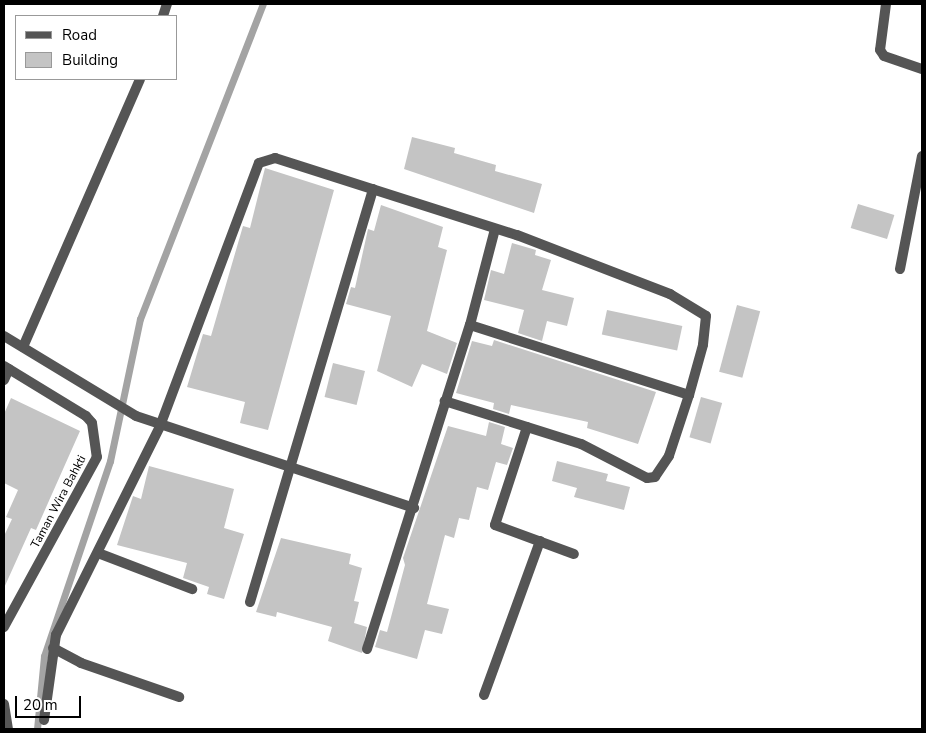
<!DOCTYPE html>
<html>
<head>
<meta charset="utf-8">
<style>
	body { margin:0 }
	#map { position:relative; width:926px; height:733px; overflow:hidden; background:#fff; font-family:"Nunito Sans",sans-serif }
	div>[style] { position:absolute }
	[style*='--x'] { left:calc(var(--x)*1px); top:calc(var(--y)*1px); width:calc(var(--w)*1px); rotate:calc(var(--a)*1deg) }
	.stream>* { height:7px; margin:-3.5px; padding:0 3.5px; transform-origin:3.5px; border-radius:3.5px; background:#a3a3a3 }
	.building>* { inset:0; background:#c4c4c4; transform-origin:0 0 }
	.street>* { height:10px; margin:-5px; padding:0 5px; transform-origin:5px; border-radius:5px; background:#555 }
	span { translate:-50% -50%; white-space:nowrap; text-align:center; line-height:1.15; -webkit-text-stroke:4px #fff; paint-order:stroke }
	.street-label { font-size:12px; color:#000 }
	.frame { position:absolute; inset:0; border:5px solid #000; pointer-events:none }
	.legend { position:absolute; left:15px; top:15px; width:162px; height:65px; box-sizing:border-box; background:#fff; border:1px solid #999; margin:0; padding:6px 9px; list-style:none; font-size:15px; color:#000 }
	.legend li { display:flex; align-items:center; gap:10px; height:25px }
	.legend b { width:25px; border:1px solid #999 }
	.scale { position:absolute; left:15px; top:696px; width:66px; height:22px; box-sizing:border-box; border:2px solid #000; border-top:0; padding-left:6px; font-size:15px; line-height:18px; white-space:nowrap; color:#000; -webkit-text-stroke:4px #fff; paint-order:stroke }
</style>
</head>
<body>
<div id="map">
	<div class="stream">
		<i style="--x:37;--y:729;--w:73;--a:-84.5"></i>
		<i style="--x:44;--y:656;--w:206;--a:-71.3"></i>
		<i style="--x:110;--y:461;--w:145;--a:-78.1"></i>
		<i style="--x:140;--y:319;--w:338;--a:-68.7"></i>
	</div>
	<div class="building">
		<i style="clip-path:polygon(412px 137px,455px 148px,454px 153px,496px 165px,495px 171px,542px 184px,534px 213px,404px 169px)"></i>
		<i style="clip-path:polygon(265px 168px,334px 190px,268px 430px,240px 423px,245px 402px,187px 387px,203px 334px,211px 336px,243px 226px,250px 228px)"></i>
		<i style="left:858px;top:204px;width:38px;height:25px;rotate:17deg"></i>
		<i style="clip-path:polygon(381px 205px,443px 227px,438px 247px,447px 250px,427px 331px,457px 343px,447px 374px,422px 364px,412px 387px,377px 371px,391px 316px,346px 304px,351px 287px,355px 288px,368px 229px,374px 231px)"></i>
		<i style="clip-path:polygon(512px 243px,536px 250px,535px 255px,551px 260px,542px 290px,574px 298px,567px 326px,547px 321px,542px 341px,518px 333px,524px 310px,484px 300px,491px 270px,504px 274px)"></i>
		<i style="left:737px;top:305px;width:24px;height:69px;rotate:15deg"></i>
		<i style="left:607px;top:310px;width:77px;height:25px;rotate:12deg"></i>
		<i style="clip-path:polygon(494px 340px,656px 392px,638px 444px,587px 428px,588px 422px,511px 405px,509px 414px,493px 409px,494px 403px,456px 393px,472px 341px,492px 346px)"></i>
		<i style="left:333px;top:363px;width:33px;height:35px;rotate:14deg"></i>
		<i style="left:701px;top:397px;width:22px;height:42px;rotate:16deg"></i>
		<i style="clip-path:polygon(11px 398px,80px 431px,36px 530px,31px 528px,4px 588px,4px 536px,12px 519px,6px 517px,18px 490px,4px 483px,4px 414px)"></i>
		<i style="clip-path:polygon(489px 422px,505px 427px,501px 444px,513px 448px,507px 465px,496px 462px,488px 490px,477px 487px,469px 520px,459px 518px,454px 538px,445px 535px,427px 604px,449px 609px,442px 634px,425px 630px,417px 659px,375px 647px,380px 630px,387px 632px,405px 565px,403px 558px,448px 426px,486px 436px)"></i>
		<i style="clip-path:polygon(557px 461px,608px 474px,606px 481px,630px 487px,624px 510px,574px 497px,577px 488px,552px 481px)"></i>
		<i style="clip-path:polygon(149px 466px,234px 489px,224px 528px,244px 534px,224px 599px,207px 594px,209px 587px,183px 578px,187px 563px,117px 545px,133px 496px,141px 499px)"></i>
		<i style="clip-path:polygon(281px 538px,351px 554px,349px 564px,362px 568px,354px 601px,359px 602px,354px 623px,367px 627px,362px 653px,328px 641px,332px 627px,277px 612px,276px 617px,256px 612px)"></i>
	</div>
	<div class="street">
		<i style="--x:886;--y:4;--w:46;--a:97.4"></i>
		<i style="--x:880;--y:50;--w:7;--a:56"></i>
		<i style="--x:884;--y:56;--w:40;--a:18.9"></i>
		<i style="--x:163;--y:16;--w:13;--a:-72"></i>
		<i style="--x:900;--y:269;--w:115;--a:-79"></i>
		<i style="--x:470;--y:325;--w:230;--a:17.7"></i>
		<i style="--x:4;--y:336;--w:154;--a:31.2"></i>
		<i style="--x:136;--y:416;--w:293;--a:18.3"></i>
		<i style="--x:23;--y:347;--w:292;--a:-66.4"></i>
		<i style="--x:4;--y:366;--w:96;--a:31.4"></i>
		<i style="--x:86;--y:416;--w:9;--a:49"></i>
		<i style="--x:92;--y:423;--w:34;--a:82"></i>
		<i style="--x:97;--y:457;--w:194;--a:118.7"></i>
		<i style="--x:4;--y:380;--w:12;--a:-66"></i>
		<i style="--x:527;--y:427;--w:103;--a:108.1"></i>
		<i style="--x:495;--y:525;--w:84;--a:20.2"></i>
		<i style="--x:98;--y:553;--w:101;--a:21"></i>
		<i style="--x:250;--y:602;--w:431;--a:-73.4"></i>
		<i style="--x:53;--y:648;--w:32;--a:28"></i>
		<i style="--x:81;--y:663;--w:104;--a:19.1"></i>
		<i style="--x:367;--y:649;--w:340;--a:-72.4"></i>
		<i style="--x:470;--y:325;--w:99;--a:-75.4"></i>
		<i style="--x:484;--y:695;--w:164;--a:-70"></i>
		<i style="--x:4;--y:704;--w:25;--a:81"></i>
		<i style="--x:44;--y:720;--w:86;--a:-82"></i>
		<i style="--x:56;--y:635;--w:233;--a:-63.5"></i>
		<i style="--x:160;--y:426;--w:281;--a:-69.4"></i>
		<i style="--x:259;--y:163;--w:17;--a:-17"></i>
		<i style="--x:275;--y:158;--w:254;--a:17.7"></i>
		<i style="--x:517;--y:235;--w:164;--a:21.1"></i>
		<i style="--x:670;--y:294;--w:42;--a:31.4"></i>
		<i style="--x:706;--y:316;--w:29;--a:96"></i>
		<i style="--x:703;--y:345;--w:52;--a:105.6"></i>
		<i style="--x:689;--y:395;--w:64;--a:108.2"></i>
		<i style="--x:669;--y:456;--w:25;--a:124"></i>
		<i style="--x:655;--y:477;--w:8;--a:173"></i>
		<i style="--x:647;--y:478;--w:74;--a:-152.7"></i>
		<i style="--x:581;--y:444;--w:143;--a:-162.5"></i>
	</div>
	<div class="street-label">
		<span style="left:59px;top:502px;rotate:-62deg">Taman Wira Bahkti</span>
	</div>
	<div class="frame"></div>
	<ul class="legend">
	<li><b style="height:6px;background:#555"></b>Road</li>
	<li><b style="height:14px;background:#c4c4c4"></b>Building</li>
	</ul>
	<div class="scale">20 m</div>
</div>
</body>
</html>
